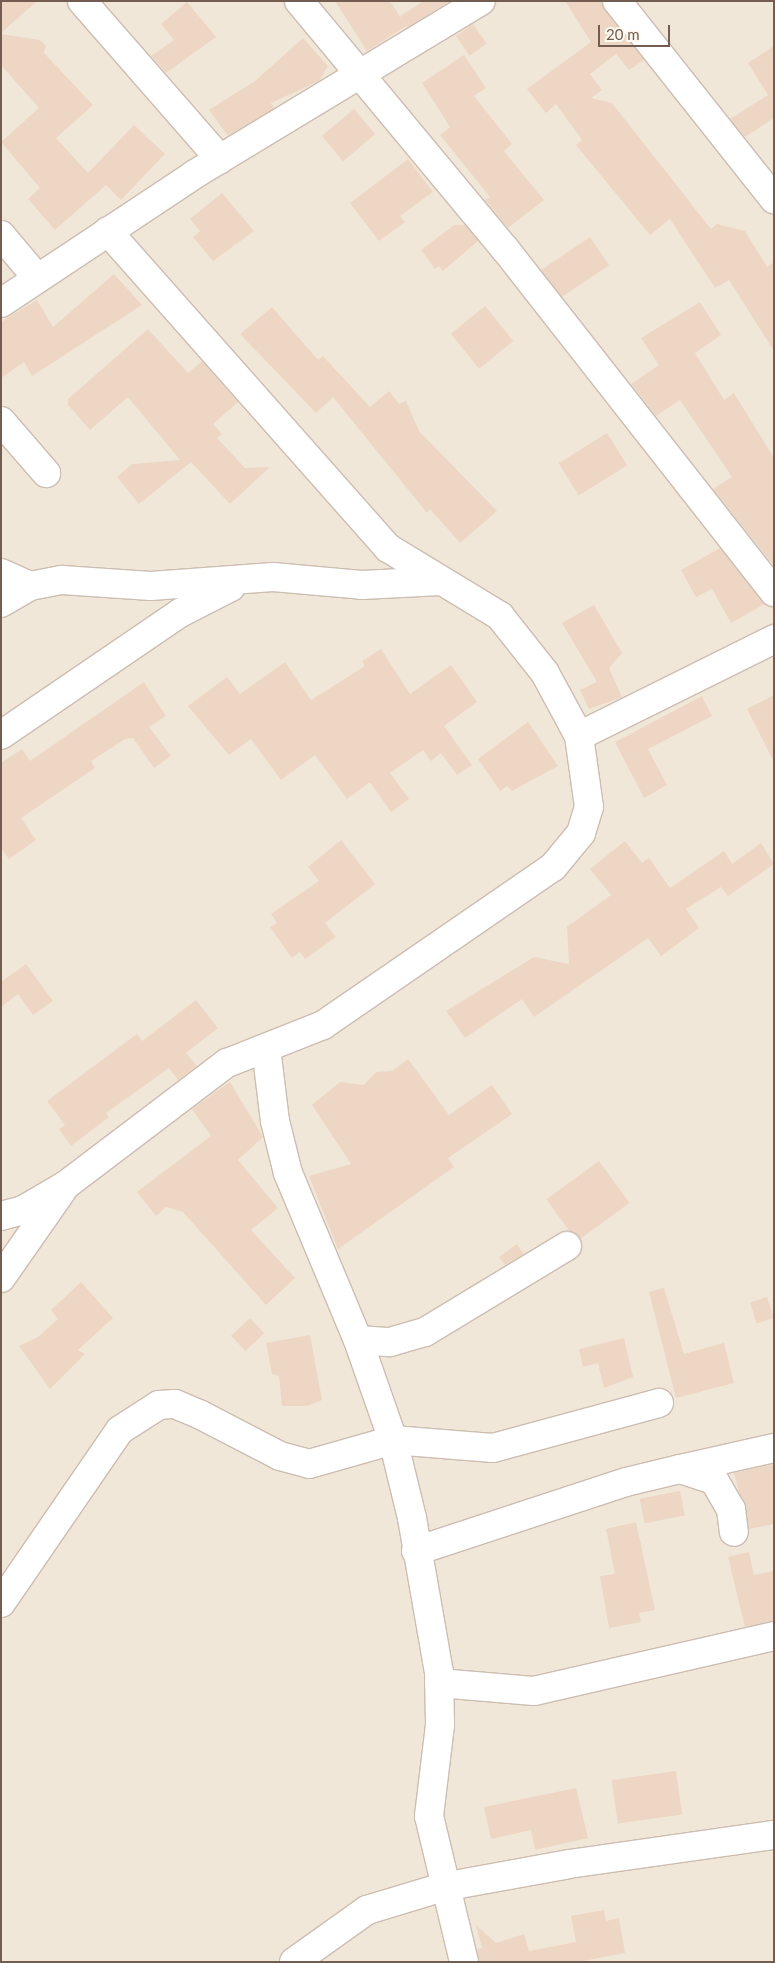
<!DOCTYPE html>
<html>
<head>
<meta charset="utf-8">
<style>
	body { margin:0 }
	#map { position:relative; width:775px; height:1963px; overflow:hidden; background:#faf4ea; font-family:Lato,sans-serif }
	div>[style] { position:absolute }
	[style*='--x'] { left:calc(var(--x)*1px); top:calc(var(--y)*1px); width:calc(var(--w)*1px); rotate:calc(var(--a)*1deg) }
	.residential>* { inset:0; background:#f1e7d9; transform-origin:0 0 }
	.building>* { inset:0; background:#edd6c4; transform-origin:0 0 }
	.roads { filter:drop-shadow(1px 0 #ccbdb1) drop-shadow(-1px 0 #ccbdb1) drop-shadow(0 1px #ccbdb1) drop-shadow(0 -1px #ccbdb1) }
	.minor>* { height:28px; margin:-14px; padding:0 14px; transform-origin:14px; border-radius:14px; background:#fff }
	span { translate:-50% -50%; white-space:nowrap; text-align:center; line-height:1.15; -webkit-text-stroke:4.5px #fdf8f0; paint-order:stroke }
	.frame { position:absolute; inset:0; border:2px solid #735d50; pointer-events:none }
	.scale { position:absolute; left:598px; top:25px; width:72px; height:22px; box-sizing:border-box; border:2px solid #735d50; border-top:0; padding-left:6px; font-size:15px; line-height:18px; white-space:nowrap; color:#735d50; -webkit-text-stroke:4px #fdf8f0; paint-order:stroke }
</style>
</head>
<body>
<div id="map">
	<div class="residential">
		<i style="left:1px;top:1px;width:773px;height:1961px"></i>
	</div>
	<div class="building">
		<i style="clip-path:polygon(1px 1px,37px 1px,1px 33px)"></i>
		<i style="clip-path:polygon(335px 1px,390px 1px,406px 26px,367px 51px)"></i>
		<i style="clip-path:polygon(424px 1px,450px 1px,407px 28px,400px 16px)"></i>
		<i style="clip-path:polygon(565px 1px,602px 1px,644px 60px,629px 70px,616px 54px,590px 74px,602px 90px,591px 98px,612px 103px,711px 229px,717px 224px,745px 231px,767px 267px,774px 262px,774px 351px,729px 280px,715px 288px,670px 219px,650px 235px,576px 145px,582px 140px,556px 104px,546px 113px,527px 89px,591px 42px)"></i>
		<i style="clip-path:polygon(187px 2px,216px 37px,166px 73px,151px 56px,174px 40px,161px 24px)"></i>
		<i style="left:473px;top:24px;width:24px;height:21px;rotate:55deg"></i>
		<i style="clip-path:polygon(1px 34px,40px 40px,46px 46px,44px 53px,93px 105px,56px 138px,88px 173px,134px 125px,165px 154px,121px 200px,106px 185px,55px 230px,28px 199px,40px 188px,1px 142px,39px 108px,1px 65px)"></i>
		<i style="clip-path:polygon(303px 38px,328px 66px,319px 81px,271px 103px,274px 108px,228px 136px,209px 110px,255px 81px)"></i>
		<i style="clip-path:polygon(774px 46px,774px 118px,745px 137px,730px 119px,768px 95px,748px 63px)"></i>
		<i style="clip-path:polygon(464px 55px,486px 88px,474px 96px,512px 144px,504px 151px,544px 200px,508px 228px,485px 200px,490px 197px,440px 135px,450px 127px,422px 83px)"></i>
		<i style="left:354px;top:109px;width:33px;height:42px;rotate:50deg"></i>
		<i style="clip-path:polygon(408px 159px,433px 192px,400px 216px,405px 222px,379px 241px,350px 203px)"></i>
		<i style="clip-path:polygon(222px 193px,254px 231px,213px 261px,193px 237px,200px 231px,190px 219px)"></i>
		<i style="clip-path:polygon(454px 225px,465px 225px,478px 241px,443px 271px,439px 266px,435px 269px,421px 250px)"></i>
		<i style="left:590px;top:237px;width:34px;height:59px;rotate:56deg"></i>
		<i style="clip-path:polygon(114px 274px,142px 305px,32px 376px,24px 362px,1px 378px,1px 322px,37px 300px,53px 327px)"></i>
		<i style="clip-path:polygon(700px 302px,721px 335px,695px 353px,724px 400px,734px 393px,774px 458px,774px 566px,713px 489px,732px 477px,680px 400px,656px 416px,631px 384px,659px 365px,641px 338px)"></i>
		<i style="left:485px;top:306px;width:45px;height:44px;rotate:51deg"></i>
		<i style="clip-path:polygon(272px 307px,318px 360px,323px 356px,370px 407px,389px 391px,399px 404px,406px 401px,419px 431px,497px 511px,460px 543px,430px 509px,427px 513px,333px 397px,316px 413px,240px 334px)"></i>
		<i style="clip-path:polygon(148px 329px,188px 373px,202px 361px,238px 402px,213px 424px,222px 434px,217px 438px,245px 468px,270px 467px,230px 504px,191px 462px,139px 504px,117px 477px,132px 464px,180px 460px,128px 397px,90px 430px,68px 405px,68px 399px)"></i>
		<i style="left:607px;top:433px;width:38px;height:57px;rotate:58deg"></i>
		<i style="clip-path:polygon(720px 548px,765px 604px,731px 623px,712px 589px,696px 597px,681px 570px)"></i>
		<i style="clip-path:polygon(594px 605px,622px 653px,609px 668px,622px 697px,589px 709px,580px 690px,597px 682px,562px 623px)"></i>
		<i style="clip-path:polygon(381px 649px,410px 694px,451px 665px,477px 702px,444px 726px,472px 765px,457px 775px,441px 753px,431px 761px,423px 750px,390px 773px,409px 799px,391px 812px,370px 782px,347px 799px,315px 755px,281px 780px,251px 739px,229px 755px,188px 706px,227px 677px,240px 694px,285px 662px,311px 700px,365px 666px,362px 661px)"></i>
		<i style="clip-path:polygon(144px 682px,166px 716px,149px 727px,171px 756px,154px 768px,133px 738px,125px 739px,91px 761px,95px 768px,21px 818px,36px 840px,9px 859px,1px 848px,1px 763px,22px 749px,30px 761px)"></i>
		<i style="clip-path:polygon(774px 695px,774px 762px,747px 709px)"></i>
		<i style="clip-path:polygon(702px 696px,712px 716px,648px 749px,667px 785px,644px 798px,615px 742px)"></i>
		<i style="clip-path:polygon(528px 722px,558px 766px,512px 791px,507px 786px,500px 791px,478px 759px)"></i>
		<i style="clip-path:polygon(341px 840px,375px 884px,325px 923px,336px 937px,305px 959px,300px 952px,292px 958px,270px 927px,277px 923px,271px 914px,319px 881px,308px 867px)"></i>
		<i style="clip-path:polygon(625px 841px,642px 863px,649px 858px,670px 888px,724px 851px,732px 864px,761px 843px,774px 864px,728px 896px,721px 887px,686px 909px,699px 928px,661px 956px,648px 938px,534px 1017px,522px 999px,465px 1038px,446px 1011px,534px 957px,569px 964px,567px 927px,611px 895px,590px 869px)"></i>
		<i style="clip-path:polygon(26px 964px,53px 1001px,33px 1015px,18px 994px,1px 1007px,1px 982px)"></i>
		<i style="clip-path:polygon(196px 1000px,218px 1028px,186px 1053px,197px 1066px,178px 1080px,169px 1068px,106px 1113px,109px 1117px,71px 1146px,59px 1129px,65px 1125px,47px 1101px,137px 1034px,142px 1041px)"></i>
		<i style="clip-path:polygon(408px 1059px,449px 1115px,492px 1085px,512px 1114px,448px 1158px,454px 1167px,338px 1249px,309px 1176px,351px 1164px,312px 1105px,340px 1082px,364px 1085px,376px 1072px,392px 1071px)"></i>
		<i style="clip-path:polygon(230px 1082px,263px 1137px,238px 1160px,278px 1208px,251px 1230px,295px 1278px,266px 1305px,183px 1212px,166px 1207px,156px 1216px,137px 1192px,211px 1136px,192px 1109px)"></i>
		<i style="left:599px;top:1161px;width:52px;height:65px;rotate:54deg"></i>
		<i style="clip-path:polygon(517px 1244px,524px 1254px,505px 1265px,499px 1257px)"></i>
		<i style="clip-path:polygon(81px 1282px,113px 1318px,78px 1350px,85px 1354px,50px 1389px,19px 1346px,38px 1337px,58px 1319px,51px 1310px)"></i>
		<i style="clip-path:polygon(664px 1288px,684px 1354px,724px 1343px,734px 1383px,676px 1398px,649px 1292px)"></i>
		<i style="left:767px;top:1297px;width:22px;height:18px;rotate:72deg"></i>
		<i style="left:250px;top:1318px;width:21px;height:26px;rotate:47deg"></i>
		<i style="clip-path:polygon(310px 1335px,322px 1400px,307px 1406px,282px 1406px,279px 1376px,272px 1374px,266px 1343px)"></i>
		<i style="clip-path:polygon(624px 1338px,633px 1377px,604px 1388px,598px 1363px,583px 1367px,579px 1349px)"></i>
		<i style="clip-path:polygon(774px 1464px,774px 1524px,749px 1529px,734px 1473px)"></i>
		<i style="left:680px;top:1491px;width:25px;height:41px;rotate:79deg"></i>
		<i style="clip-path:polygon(636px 1522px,655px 1610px,639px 1613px,641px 1622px,609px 1628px,600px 1576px,615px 1574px,606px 1529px)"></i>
		<i style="clip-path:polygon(749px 1552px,754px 1575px,774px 1571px,774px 1621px,745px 1627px,728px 1557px)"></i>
		<i style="left:676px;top:1771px;width:44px;height:65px;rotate:82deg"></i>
		<i style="clip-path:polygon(576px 1788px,588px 1838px,535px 1850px,531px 1830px,491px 1839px,484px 1807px)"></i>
		<i style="clip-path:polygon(604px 1910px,606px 1921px,619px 1918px,625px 1953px,578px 1962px,479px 1962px,477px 1949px,482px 1948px,476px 1925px,496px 1943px,524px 1934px,529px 1951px,576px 1942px,571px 1916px)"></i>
	</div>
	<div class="roads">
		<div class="minor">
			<i style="--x:82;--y:1;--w:210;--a:48.9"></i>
			<i style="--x:299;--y:1;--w:322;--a:50.3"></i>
			<i style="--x:505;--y:249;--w:436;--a:51.9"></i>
			<i style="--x:617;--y:1;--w:253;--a:51.6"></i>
			<i style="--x:1;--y:235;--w:57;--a:49.9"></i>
			<i style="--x:1;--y:303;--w:233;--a:-33.6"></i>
			<i style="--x:195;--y:174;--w:334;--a:-31.2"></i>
			<i style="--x:1;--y:421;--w:69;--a:49.1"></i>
			<i style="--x:1;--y:573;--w:32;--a:24"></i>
			<i style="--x:1;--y:603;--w:34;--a:-30"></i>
			<i style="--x:30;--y:586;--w:33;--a:-11"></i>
			<i style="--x:62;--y:580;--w:89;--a:3.9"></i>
			<i style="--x:151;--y:586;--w:122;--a:-4.2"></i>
			<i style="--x:273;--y:577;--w:89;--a:5.1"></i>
			<i style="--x:362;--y:585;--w:79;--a:-2.9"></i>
			<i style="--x:1;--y:735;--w:217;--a:-34.3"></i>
			<i style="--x:180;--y:613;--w:57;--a:-27"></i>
			<i style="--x:579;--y:736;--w:218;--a:-26.4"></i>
			<i style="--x:266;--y:1048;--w:74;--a:83"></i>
			<i style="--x:275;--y:1121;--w:54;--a:76"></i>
			<i style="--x:288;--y:1173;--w:181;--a:67.3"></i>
			<i style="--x:358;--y:1340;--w:106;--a:70.7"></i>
			<i style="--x:393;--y:1440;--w:80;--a:76.3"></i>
			<i style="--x:412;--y:1518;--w:156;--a:80.1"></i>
			<i style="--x:439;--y:1672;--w:53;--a:88.9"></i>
			<i style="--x:440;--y:1725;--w:92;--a:96.9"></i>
			<i style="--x:429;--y:1816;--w:150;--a:76.5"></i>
			<i style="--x:1;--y:1216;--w:23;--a:-15"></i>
			<i style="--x:23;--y:1210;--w:50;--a:-30.2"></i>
			<i style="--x:66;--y:1185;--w:202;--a:-37.2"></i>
			<i style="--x:227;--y:1063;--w:103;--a:-21.6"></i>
			<i style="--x:323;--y:1025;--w:279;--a:-34.5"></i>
			<i style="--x:553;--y:867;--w:44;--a:-50.5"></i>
			<i style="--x:581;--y:833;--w:27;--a:-73"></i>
			<i style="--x:589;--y:807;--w:72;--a:-98"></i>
			<i style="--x:579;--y:736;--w:72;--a:-118.4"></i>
			<i style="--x:545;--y:673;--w:73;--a:-128.3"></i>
			<i style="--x:500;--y:616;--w:131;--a:-148.7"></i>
			<i style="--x:388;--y:548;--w:423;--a:-131.5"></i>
			<i style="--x:1;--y:1278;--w:105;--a:-55.1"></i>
			<i style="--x:358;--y:1340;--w:32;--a:4"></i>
			<i style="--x:390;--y:1342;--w:36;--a:-16"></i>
			<i style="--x:425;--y:1332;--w:166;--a:-31.2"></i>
			<i style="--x:680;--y:1469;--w:96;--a:-12.6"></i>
			<i style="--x:416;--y:1551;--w:221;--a:-18.2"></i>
			<i style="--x:626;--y:1482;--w:56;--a:-13.5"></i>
			<i style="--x:680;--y:1469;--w:36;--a:18"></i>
			<i style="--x:714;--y:1480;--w:34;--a:60"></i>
			<i style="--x:731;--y:1509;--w:23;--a:83"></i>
			<i style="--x:1;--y:1603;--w:210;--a:-55.5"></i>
			<i style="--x:120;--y:1430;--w:46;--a:-32.7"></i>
			<i style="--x:159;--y:1405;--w:16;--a:-4"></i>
			<i style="--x:175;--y:1404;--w:26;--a:23"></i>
			<i style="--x:199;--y:1414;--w:91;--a:27.4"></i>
			<i style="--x:280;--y:1456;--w:30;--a:15"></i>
			<i style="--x:309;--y:1464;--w:87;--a:-15.9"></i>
			<i style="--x:393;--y:1440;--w:100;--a:4.6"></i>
			<i style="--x:493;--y:1448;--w:172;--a:-15.2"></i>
			<i style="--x:439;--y:1683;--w:95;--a:4.8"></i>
			<i style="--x:534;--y:1691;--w:246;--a:-12.9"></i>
			<i style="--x:294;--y:1962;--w:90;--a:-35.5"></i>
			<i style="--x:367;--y:1910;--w:79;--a:-16.8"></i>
			<i style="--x:443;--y:1887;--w:128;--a:-10.3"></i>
			<i style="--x:569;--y:1864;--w:207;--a:-8.1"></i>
		</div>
	</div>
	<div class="frame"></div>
	<div class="scale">20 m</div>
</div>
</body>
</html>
